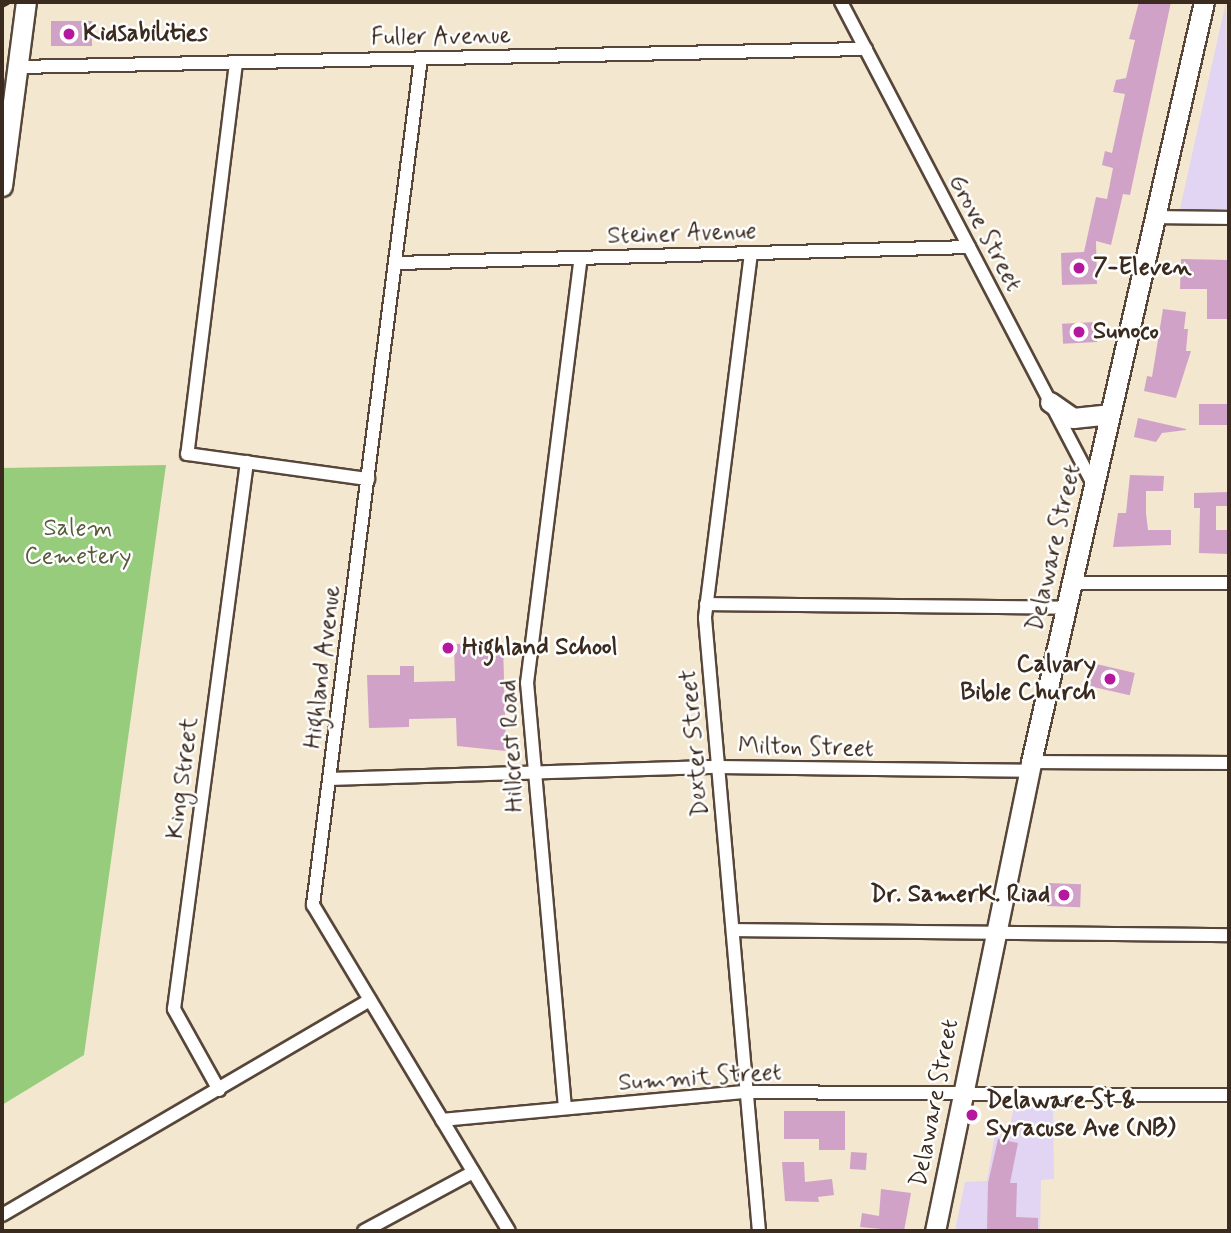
<!DOCTYPE html>
<html>
<head>
<meta charset="utf-8">
<style>
	body { margin:0 }
	#map { position:relative; width:1231px; height:1233px; overflow:hidden; background:#f3e7cf; font-family:Mynerve,sans-serif }
	div>[style] { position:absolute }
	[style*='--x'] { left:calc(var(--x)*1px); top:calc(var(--y)*1px); width:calc(var(--w)*1px); rotate:calc(var(--a)*1deg) }
	.built>* { inset:0; background:#e2d4f3 }
	.green>* { inset:0; background:#97cc7d }
	.building>* { inset:0; background:#d1a2c8; transform-origin:0 0 }
	.roads { filter:drop-shadow(2px 0 #574639) drop-shadow(-2px 0 #574639) drop-shadow(0 2px #574639) drop-shadow(0 -2px #574639) }
	.street>* { height:12px; margin:-6px; padding:0 6px; transform-origin:6px; border-radius:6px; background:#fff }
	.primary>* { height:19px; margin:-9.5px; padding:0 9.5px; transform-origin:9.5px; border-radius:9.5px; background:#fff }
	.rail>* { height:4.5px; margin-top:-2.25px; transform-origin:0; background:repeating-linear-gradient(90deg,#3b2a1e 0 10px,transparent 0 15px) }
	.dots>* { width:19px; height:19px; translate:-50% -50%; box-sizing:border-box; border:4px solid #fff; border-radius:50% }
	span { translate:-50% -50%; white-space:nowrap; text-align:center; line-height:1.15; -webkit-text-stroke:5px #fff; paint-order:stroke }
	.poi-label { font-size:24px; color:#3b2a1e; font-weight:700 }
	.left { translate:0 -50%; text-align:left }
	.right { translate:-100% -50%; text-align:right }
	.street-label { font-size:24px; color:#3b2a1e }
	.park-label { font-size:24px; color:#575b3a }
	.frame { position:absolute; inset:0; border:4px solid #3b2a1e; pointer-events:none }
</style>
</head>
<body>
<div id="map">
	<div class="built">
		<i style="clip-path:polygon(1226px 2px,1229px 210px,1180px 209px)"></i>
		<i style="clip-path:polygon(1014px 1107px,1053px 1107px,1054px 1179px,1041px 1180px,1040px 1231px,955px 1231px,965px 1182px,987px 1181px,995px 1134px,1008px 1135px)"></i>
	</div>
	<div class="green">
		<i style="clip-path:polygon(166px 465px,84px 1055px,2px 1105px,2px 468px)"></i>
	</div>
	<div class="building">
		<i style="clip-path:polygon(1139px 2px,1171px 2px,1130px 195px,1123px 194px,1111px 245px,1096px 241px,1097px 284px,1062px 285px,1061px 253px,1084px 252px,1096px 197px,1107px 199px,1113px 168px,1102px 165px,1105px 151px,1112px 153px,1125px 94px,1113px 92px,1116px 80px,1126px 78px,1135px 40px,1129px 39px)"></i>
		<i style="left:92px;top:21px;width:25px;height:41px;rotate:90deg"></i>
		<i style="clip-path:polygon(1181px 259px,1229px 260px,1229px 319px,1207px 319px,1207px 289px,1180px 289px)"></i>
		<i style="clip-path:polygon(1163px 309px,1186px 312px,1184px 329px,1188px 329px,1186px 351px,1191px 351px,1176px 398px,1144px 391px,1147px 376px,1152px 377px)"></i>
		<i style="left:1096px;top:322px;width:20px;height:34px;rotate:87deg"></i>
		<i style="left:1229px;top:404px;width:21px;height:30px;rotate:90deg"></i>
		<i style="clip-path:polygon(1138px 418px,1186px 429px,1186px 430px,1162px 433px,1156px 442px,1134px 437px)"></i>
		<i style="clip-path:polygon(1130px 475px,1164px 476px,1163px 491px,1146px 491px,1146px 513px,1148px 530px,1171px 530px,1171px 545px,1113px 547px,1118px 513px,1126px 513px)"></i>
		<i style="clip-path:polygon(1229px 492px,1229px 506px,1216px 506px,1216px 530px,1229px 530px,1229px 554px,1199px 553px,1200px 508px,1194px 508px,1194px 493px)"></i>
		<i style="clip-path:polygon(503px 643px,506px 751px,457px 746px,456px 718px,409px 719px,409px 727px,369px 728px,367px 675px,400px 675px,400px 666px,414px 666px,414px 682px,455px 681px,454px 644px)"></i>
		<i style="left:1092px;top:663px;width:44px;height:23px;rotate:13deg"></i>
		<i style="left:1048px;top:883px;width:33px;height:23px;rotate:2deg"></i>
		<i style="clip-path:polygon(784px 1111px,845px 1111px,845px 1150px,819px 1150px,819px 1139px,784px 1139px)"></i>
		<i style="clip-path:polygon(998px 1139px,1018px 1143px,1010px 1183px,1017px 1183px,1016px 1217px,1038px 1218px,1038px 1231px,987px 1231px,988px 1183px)"></i>
		<i style="left:851px;top:1152px;width:16px;height:17px;rotate:4deg"></i>
		<i style="clip-path:polygon(782px 1162px,804px 1162px,805px 1182px,832px 1179px,834px 1195px,818px 1197px,819px 1202px,785px 1201px)"></i>
		<i style="clip-path:polygon(881px 1189px,911px 1193px,904px 1231px,860px 1227px,862px 1213px,879px 1216px)"></i>
	</div>
	<div class="roads">
		<div class="street">
			<i style="--x:841;--y:2;--w:544;--a:62.4"></i>
			<i style="--x:421;--y:58;--w:854;--a:97.27"></i>
			<i style="--x:313;--y:905;--w:380;--a:59"></i>
			<i style="--x:236;--y:63;--w:394;--a:97.1"></i>
			<i style="--x:187;--y:454;--w:183;--a:7.9"></i>
			<i style="--x:18;--y:67;--w:848;--a:-1.22"></i>
			<i style="--x:1155;--y:217;--w:74;--a:0.8"></i>
			<i style="--x:751;--y:253;--w:368;--a:97.2"></i>
			<i style="--x:705;--y:618;--w:615;--a:84.97"></i>
			<i style="--x:397;--y:263;--w:572;--a:-1.6"></i>
			<i style="--x:1071;--y:583;--w:158;--a:0"></i>
			<i style="--x:706;--y:604;--w:360;--a:0.6"></i>
			<i style="--x:1031;--y:762;--w:198;--a:0.3"></i>
			<i style="--x:329;--y:779;--w:389;--a:-1.8"></i>
			<i style="--x:718;--y:767;--w:311;--a:0.7"></i>
			<i style="--x:733;--y:930;--w:496;--a:0.6"></i>
			<i style="--x:219;--y:1090;--w:93;--a:-119.1"></i>
			<i style="--x:174;--y:1009;--w:552;--a:-82.4"></i>
			<i style="--x:565;--y:1108;--w:427;--a:-95.1"></i>
			<i style="--x:527;--y:683;--w:428;--a:-82.8"></i>
			<i style="--x:442;--y:1120;--w:305;--a:-5.3"></i>
			<i style="--x:746;--y:1092;--w:483;--a:0.4"></i>
			<i style="--x:2;--y:1215;--w:426;--a:-30.3"></i>
			<i style="--x:364;--y:1231;--w:124;--a:-28.4"></i>
		</div>
		<div class="primary">
			<i style="--x:2;--y:186;--w:186;--a:-82.6"></i>
			<i style="--x:1050;--y:402;--w:28;--a:35"></i>
			<i style="--x:1073;--y:418;--w:36;--a:-6"></i>
			<i style="--x:935;--y:1231;--w:479;--a:-78.4"></i>
			<i style="--x:1031;--y:762;--w:779;--a:-77.18"></i>
		</div>
	</div>
	<div class="rail">
		<i style="--x:2;--y:5;--w:7;--a:-27"></i>
	</div>
	<div class="dots">
		<i style="left:69px;top:34px;background:#b5179e"></i>
		<i style="left:1079px;top:268px;background:#b5179e"></i>
		<i style="left:1079px;top:332px;background:#b5179e"></i>
		<i style="left:448px;top:648px;background:#b5179e"></i>
		<i style="left:1110px;top:679px;background:#b5179e"></i>
		<i style="left:1064px;top:895px;background:#b5179e"></i>
		<i style="left:972px;top:1115px;background:#b5179e"></i>
	</div>
	<div class="poi-label">
		<span class="left" style="left:83px;top:34px">Kidsabilities</span>
		<span class="left" style="left:1093px;top:268px">7-Eleven</span>
		<span class="left" style="left:1093px;top:332px">Sunoco</span>
		<span class="left" style="left:462px;top:648px">Highland School</span>
		<span class="right" style="left:1096px;top:679px">Calvary<br>Bible Church</span>
		<span class="right" style="left:1050px;top:895px">Dr. SamerK. Riad</span>
		<span class="left" style="left:986px;top:1115px">Delaware St &amp;<br>Syracuse Ave (NB)</span>
	</div>
	<div class="street-label">
		<span style="left:441px;top:37px;rotate:-1deg">Fuller Avenue</span>
		<span style="left:985px;top:233px;rotate:62deg">Grove Street</span>
		<span style="left:682px;top:234px;rotate:-2deg">Steiner Avenue</span>
		<span style="left:1054px;top:548px;rotate:-77deg">Delaware Street</span>
		<span style="left:323px;top:667px;rotate:-83deg">Highland Avenue</span>
		<span style="left:695px;top:743px;rotate:-95deg">Dexter Street</span>
		<span style="left:512px;top:746px;rotate:-93deg">Hillcrest Road</span>
		<span style="left:806px;top:748px;rotate:1deg">Milton Street</span>
		<span style="left:183px;top:778px;rotate:-83deg">King Street</span>
		<span style="left:700px;top:1078px;rotate:-4deg">Summit Street</span>
		<span style="left:935px;top:1103px;rotate:-79deg">Delaware Street</span>
	</div>
	<div class="park-label">
		<span style="left:78px;top:543px">Salem<br>Cemetery</span>
	</div>
	<div class="frame"></div>
</div>
</body>
</html>
